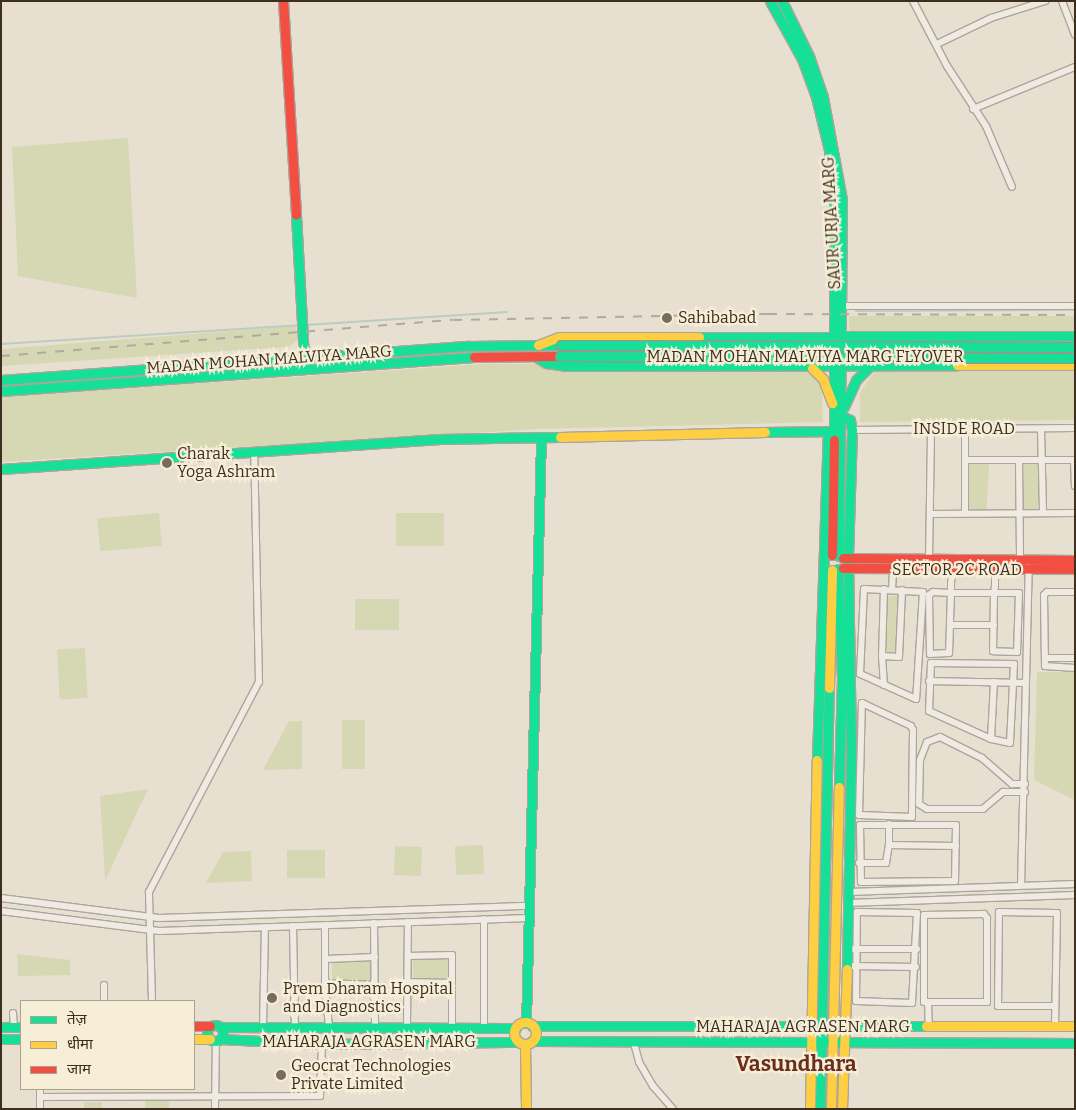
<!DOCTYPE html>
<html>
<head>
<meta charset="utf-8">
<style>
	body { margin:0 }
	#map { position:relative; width:1076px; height:1110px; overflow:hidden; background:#e7e0d1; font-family:Bitter,"Noto Sans Devanagari",serif }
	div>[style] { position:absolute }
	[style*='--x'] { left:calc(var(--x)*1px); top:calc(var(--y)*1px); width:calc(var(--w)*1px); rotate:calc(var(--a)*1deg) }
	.green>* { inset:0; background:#d6d7b3; transform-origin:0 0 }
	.stream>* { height:2px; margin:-1px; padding:0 1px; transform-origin:1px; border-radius:1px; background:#bcccc2 }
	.roads { filter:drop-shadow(1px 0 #ada599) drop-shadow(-1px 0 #ada599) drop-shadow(0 1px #ada599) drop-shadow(0 -1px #ada599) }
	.street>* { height:6px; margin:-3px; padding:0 3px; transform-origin:3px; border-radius:3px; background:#efebe3 }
	.fast>* { height:9px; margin:-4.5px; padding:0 4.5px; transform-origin:4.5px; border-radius:4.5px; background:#16e098 }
	.fast>.ring { margin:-4.5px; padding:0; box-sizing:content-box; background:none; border:9px solid #16e098; border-radius:50% }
	.slow>* { height:9px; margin:-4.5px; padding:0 4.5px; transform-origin:4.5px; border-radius:4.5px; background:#ffcf43 }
	.slow>.ring { margin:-4.5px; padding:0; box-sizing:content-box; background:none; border:9px solid #ffcf43; border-radius:50% }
	.jam>* { height:9px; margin:-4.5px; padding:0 4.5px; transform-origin:4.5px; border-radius:4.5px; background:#f24e42 }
	.rail>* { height:2px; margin-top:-1px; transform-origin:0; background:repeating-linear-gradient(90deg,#afaaa2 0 9px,transparent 0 18px) }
	.bridges { filter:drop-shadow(1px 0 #9c958a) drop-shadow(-1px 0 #9c958a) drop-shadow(0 1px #9c958a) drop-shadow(0 -1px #9c958a) }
	.fast-bridge>* { height:9px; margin:-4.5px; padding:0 4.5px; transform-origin:4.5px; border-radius:4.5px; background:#16e098 }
	.dots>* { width:14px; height:14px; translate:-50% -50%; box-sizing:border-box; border:2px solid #f7eed8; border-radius:50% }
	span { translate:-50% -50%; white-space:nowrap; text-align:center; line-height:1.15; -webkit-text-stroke:4.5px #f7eed8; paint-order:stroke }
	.street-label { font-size:16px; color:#3d2e20 }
	.poi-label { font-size:16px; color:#3d2e20 }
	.left { translate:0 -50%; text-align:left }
	.district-label { font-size:21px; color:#6b2e1e; font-weight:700 }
	.frame { position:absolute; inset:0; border:2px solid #3d2e20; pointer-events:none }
	.legend { position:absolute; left:20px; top:1000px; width:175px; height:90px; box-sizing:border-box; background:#f7eed8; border:1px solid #ada18e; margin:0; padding:6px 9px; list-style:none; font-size:15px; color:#3d2e20 }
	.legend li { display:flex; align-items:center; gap:10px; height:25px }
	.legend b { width:25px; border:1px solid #ada18e }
</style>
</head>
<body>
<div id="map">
	<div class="green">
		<i style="clip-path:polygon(128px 138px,137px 298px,18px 276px,12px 147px)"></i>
		<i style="left:1075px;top:316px;width:18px;height:226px;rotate:90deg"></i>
		<i style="clip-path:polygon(296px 326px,297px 341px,288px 347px,1px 366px,1px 349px)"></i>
		<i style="clip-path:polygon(894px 362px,1075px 362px,1075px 420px,860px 422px,860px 392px,876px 370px)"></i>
		<i style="clip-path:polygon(789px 363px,809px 370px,819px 378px,822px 390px,823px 422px,537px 429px,1px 462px,1px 397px,482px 364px)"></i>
		<i style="left:967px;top:462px;width:22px;height:49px;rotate:3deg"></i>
		<i style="left:1021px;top:462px;width:19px;height:49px;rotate:3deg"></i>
		<i style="left:159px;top:513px;width:33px;height:62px;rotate:85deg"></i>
		<i style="left:444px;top:513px;width:33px;height:48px;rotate:90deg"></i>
		<i style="left:887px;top:596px;width:13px;height:56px"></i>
		<i style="left:355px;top:599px;width:44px;height:31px"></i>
		<i style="left:85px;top:648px;width:50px;height:28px;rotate:87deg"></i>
		<i style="clip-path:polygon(1037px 672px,1075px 672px,1075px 800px,1034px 780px)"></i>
		<i style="left:342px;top:720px;width:23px;height:49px"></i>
		<i style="clip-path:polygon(289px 721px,302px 721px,302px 769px,263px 770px)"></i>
		<i style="clip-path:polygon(148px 789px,105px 881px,100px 796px)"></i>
		<i style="left:483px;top:845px;width:29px;height:28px;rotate:88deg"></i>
		<i style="left:395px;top:846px;width:27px;height:29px;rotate:2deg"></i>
		<i style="left:287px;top:850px;width:38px;height:28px"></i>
		<i style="clip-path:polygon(251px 851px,252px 881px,206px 883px,223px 852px)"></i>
		<i style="clip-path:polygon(17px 954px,70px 960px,70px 975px,18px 976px)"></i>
		<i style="left:413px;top:959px;width:35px;height:22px"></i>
		<i style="left:332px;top:961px;width:43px;height:21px"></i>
		<i style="left:169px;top:1101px;width:8px;height:24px;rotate:90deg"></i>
		<i style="left:84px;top:1102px;width:18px;height:7px"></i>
	</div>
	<div class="stream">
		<i style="--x:856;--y:311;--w:219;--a:-0.3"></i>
		<i style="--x:305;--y:325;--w:202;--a:-3.7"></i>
		<i style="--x:1;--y:344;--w:300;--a:-3.6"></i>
	</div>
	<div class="roads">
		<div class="street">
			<i style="--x:913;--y:1;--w:73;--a:62.4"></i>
			<i style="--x:947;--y:66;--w:72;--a:57"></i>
			<i style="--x:986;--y:126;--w:66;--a:66.9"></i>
			<i style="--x:1062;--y:1;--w:36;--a:69"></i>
			<i style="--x:937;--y:44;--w:60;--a:-25.7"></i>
			<i style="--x:991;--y:18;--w:57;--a:-17.5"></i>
			<i style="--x:973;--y:109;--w:110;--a:-22.4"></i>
			<i style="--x:843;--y:306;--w:232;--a:0"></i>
			<i style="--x:1041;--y:429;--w:84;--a:88.6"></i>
			<i style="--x:852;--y:430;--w:223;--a:-0.5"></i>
			<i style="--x:965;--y:460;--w:110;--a:0"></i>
			<i style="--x:1019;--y:460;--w:100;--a:89.4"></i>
			<i style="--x:1074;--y:460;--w:26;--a:88"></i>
			<i style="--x:965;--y:513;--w:84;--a:-90"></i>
			<i style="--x:930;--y:514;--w:145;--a:-0.4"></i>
			<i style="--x:929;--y:560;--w:131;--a:-89.1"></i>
			<i style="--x:952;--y:570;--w:15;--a:94"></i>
			<i style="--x:951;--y:585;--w:8;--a:90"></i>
			<i style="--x:951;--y:593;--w:32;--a:92"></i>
			<i style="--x:950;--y:625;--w:28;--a:92"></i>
			<i style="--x:949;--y:653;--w:19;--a:177"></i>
			<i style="--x:930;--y:654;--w:59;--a:-91"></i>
			<i style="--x:929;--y:595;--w:5;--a:-37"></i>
			<i style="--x:933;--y:592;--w:18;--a:3"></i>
			<i style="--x:951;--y:593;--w:68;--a:0"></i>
			<i style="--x:1019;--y:593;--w:59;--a:91.9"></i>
			<i style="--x:1017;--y:652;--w:24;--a:-178"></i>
			<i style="--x:993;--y:651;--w:58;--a:-89"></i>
			<i style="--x:994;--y:593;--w:7;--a:-82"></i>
			<i style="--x:995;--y:586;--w:16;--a:-90"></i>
			<i style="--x:864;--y:589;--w:59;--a:2.9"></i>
			<i style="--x:923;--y:592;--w:107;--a:93.7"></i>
			<i style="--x:916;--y:699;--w:61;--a:-155.9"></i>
			<i style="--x:860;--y:674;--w:85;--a:-87.3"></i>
			<i style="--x:884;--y:589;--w:67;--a:91.7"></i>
			<i style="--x:882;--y:656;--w:17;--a:3"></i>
			<i style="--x:899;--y:657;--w:67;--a:-87.4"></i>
			<i style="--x:892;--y:590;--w:20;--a:-87"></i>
			<i style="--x:1075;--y:592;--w:28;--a:180"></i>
			<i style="--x:1047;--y:592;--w:4;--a:135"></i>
			<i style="--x:1044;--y:595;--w:71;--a:89.2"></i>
			<i style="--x:1045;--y:666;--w:30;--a:4"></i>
			<i style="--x:950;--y:625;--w:44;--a:0"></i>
			<i style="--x:882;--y:656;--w:29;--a:86"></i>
			<i style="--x:1045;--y:658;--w:30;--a:0"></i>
			<i style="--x:931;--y:663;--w:83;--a:0.7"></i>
			<i style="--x:1014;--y:664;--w:79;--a:92.9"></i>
			<i style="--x:1010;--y:743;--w:19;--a:-168"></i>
			<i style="--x:991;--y:739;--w:68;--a:-155.7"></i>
			<i style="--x:929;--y:711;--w:48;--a:-87.6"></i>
			<i style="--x:929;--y:681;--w:97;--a:1.2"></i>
			<i style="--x:862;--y:703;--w:54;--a:25.1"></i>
			<i style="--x:911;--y:726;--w:4;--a:63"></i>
			<i style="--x:913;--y:730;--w:87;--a:90.7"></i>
			<i style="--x:912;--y:817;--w:53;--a:-177.8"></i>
			<i style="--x:859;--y:815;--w:112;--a:-88.5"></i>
			<i style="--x:991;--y:739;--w:57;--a:-87"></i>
			<i style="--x:1025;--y:792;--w:22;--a:180"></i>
			<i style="--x:1003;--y:792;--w:26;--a:140"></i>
			<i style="--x:983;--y:809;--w:56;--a:180"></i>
			<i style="--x:927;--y:809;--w:9;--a:-148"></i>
			<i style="--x:919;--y:804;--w:44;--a:-88.7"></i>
			<i style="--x:920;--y:760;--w:19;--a:-69"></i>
			<i style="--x:927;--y:742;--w:14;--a:-21"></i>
			<i style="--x:940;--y:737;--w:47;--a:26.6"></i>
			<i style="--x:982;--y:758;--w:40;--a:41"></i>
			<i style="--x:1012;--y:784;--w:13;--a:0"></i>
			<i style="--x:889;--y:824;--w:21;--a:90"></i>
			<i style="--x:860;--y:825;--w:96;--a:0"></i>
			<i style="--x:956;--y:825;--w:56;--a:91"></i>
			<i style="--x:955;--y:881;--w:94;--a:179.4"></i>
			<i style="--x:861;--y:882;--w:57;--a:-91"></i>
			<i style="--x:859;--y:863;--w:27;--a:0"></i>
			<i style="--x:886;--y:863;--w:18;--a:-81"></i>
			<i style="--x:889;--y:845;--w:67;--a:0.9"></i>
			<i style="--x:1021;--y:885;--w:319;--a:-88.6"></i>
			<i style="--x:849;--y:892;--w:226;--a:-2"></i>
			<i style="--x:1;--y:898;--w:159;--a:7.2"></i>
			<i style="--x:159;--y:918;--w:371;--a:-1.9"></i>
			<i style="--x:848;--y:903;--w:227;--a:-2"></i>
			<i style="--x:1;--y:911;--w:159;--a:7.2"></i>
			<i style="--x:159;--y:931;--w:370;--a:-2"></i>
			<i style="--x:857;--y:912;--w:60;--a:1"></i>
			<i style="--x:917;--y:913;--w:90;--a:93.2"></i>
			<i style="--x:912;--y:1003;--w:56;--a:-178"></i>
			<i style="--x:856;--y:1001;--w:89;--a:-89.4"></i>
			<i style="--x:984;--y:914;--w:5;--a:53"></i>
			<i style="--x:987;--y:918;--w:84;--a:90"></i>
			<i style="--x:987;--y:1002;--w:63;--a:180"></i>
			<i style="--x:924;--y:1002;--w:87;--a:-90"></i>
			<i style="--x:924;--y:915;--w:60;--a:-1"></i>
			<i style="--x:374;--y:923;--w:104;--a:89.4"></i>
			<i style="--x:325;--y:925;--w:58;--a:90"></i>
			<i style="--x:325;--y:983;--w:45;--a:84.9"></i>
			<i style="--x:293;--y:926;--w:102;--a:88.9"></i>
			<i style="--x:853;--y:949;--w:64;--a:0"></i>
			<i style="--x:408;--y:956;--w:44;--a:-1.3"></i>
			<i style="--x:452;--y:955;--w:72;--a:90"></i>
			<i style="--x:326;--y:959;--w:49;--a:-2.3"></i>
			<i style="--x:853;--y:966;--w:63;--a:0.9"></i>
			<i style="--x:406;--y:982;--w:45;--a:1.3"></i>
			<i style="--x:325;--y:983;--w:50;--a:2.3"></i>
			<i style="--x:104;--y:985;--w:16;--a:90"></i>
			<i style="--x:152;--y:1001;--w:109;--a:-91.6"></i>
			<i style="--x:149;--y:892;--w:237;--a:-62.4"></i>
			<i style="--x:259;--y:682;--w:230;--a:-91.2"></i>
			<i style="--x:928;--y:1003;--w:24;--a:88"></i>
			<i style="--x:1055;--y:1006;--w:57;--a:180"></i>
			<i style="--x:998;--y:1006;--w:94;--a:-89.4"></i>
			<i style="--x:999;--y:912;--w:58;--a:1"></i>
			<i style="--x:1057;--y:913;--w:113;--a:91"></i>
			<i style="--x:13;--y:1013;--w:14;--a:86"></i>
			<i style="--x:407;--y:1027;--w:105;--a:-89.5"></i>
			<i style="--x:484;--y:1027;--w:108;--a:-90"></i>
			<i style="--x:263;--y:1028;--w:101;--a:-88.9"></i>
			<i style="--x:634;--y:1043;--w:20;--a:75"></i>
			<i style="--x:639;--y:1062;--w:28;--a:60"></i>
			<i style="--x:653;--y:1086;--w:30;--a:49"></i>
			<i style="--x:40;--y:1089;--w:20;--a:90"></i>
			<i style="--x:40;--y:1097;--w:280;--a:-0.2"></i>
			<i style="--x:320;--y:1096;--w:52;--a:-87.8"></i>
			<i style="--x:215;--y:1109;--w:68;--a:-89.2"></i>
		</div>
		<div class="fast">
			<i style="--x:770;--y:1;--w:66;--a:61.1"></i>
			<i style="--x:802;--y:59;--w:40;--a:69.8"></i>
			<i style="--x:816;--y:97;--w:55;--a:76.2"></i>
			<i style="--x:829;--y:150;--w:51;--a:84.4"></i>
			<i style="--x:834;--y:201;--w:239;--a:90"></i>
			<i style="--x:782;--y:1;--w:61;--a:63.9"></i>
			<i style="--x:809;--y:56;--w:43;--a:71.1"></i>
			<i style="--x:823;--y:97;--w:105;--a:79.5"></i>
			<i style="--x:842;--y:200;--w:356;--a:90.5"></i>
			<i style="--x:296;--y:215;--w:142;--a:86.8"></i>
			<i style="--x:699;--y:337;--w:376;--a:-0.2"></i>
			<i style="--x:536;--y:357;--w:12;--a:31"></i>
			<i style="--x:546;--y:363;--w:21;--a:8"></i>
			<i style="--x:567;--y:366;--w:390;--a:-0.1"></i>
			<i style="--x:1;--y:380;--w:469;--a:-4.2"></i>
			<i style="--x:469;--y:346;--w:92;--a:-0.6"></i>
			<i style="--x:1;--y:391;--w:474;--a:-4.1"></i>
			<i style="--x:844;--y:407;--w:30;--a:-66"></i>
			<i style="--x:856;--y:380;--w:20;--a:-45"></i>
			<i style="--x:842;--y:416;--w:9;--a:27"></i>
			<i style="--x:850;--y:420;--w:10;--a:79"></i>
			<i style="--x:852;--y:430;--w:128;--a:91.8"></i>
			<i style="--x:848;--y:558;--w:201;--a:89.1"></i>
			<i style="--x:851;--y:759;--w:210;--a:91.1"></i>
			<i style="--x:765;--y:432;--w:69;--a:-0.8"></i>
			<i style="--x:1;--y:469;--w:440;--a:-3.9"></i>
			<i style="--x:440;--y:439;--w:120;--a:-1"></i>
			<i style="--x:838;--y:569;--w:109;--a:87.9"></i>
			<i style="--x:842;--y:678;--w:109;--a:91.6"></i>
			<i style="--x:817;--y:760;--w:329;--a:-88.1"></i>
			<i style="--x:526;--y:1023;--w:586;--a:-88.53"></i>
			<i class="ring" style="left:207px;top:1025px;width:7px;height:7px"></i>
			<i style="--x:532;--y:1026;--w:394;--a:0"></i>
			<i style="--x:1;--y:1027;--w:20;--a:0"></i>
			<i style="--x:220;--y:1027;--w:296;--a:0.2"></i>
			<i style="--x:1;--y:1039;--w:20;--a:0"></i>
			<i style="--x:220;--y:1039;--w:102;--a:2.8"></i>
			<i style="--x:322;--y:1044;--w:197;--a:-0.6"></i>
			<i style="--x:532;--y:1041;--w:543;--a:0.21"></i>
			<i style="--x:820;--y:1109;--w:421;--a:-88.8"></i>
			<i style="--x:830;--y:1109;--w:2;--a:-63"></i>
		</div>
		<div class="slow">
			<i style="--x:538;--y:345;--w:22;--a:-21"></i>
			<i style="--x:559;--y:337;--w:140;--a:0"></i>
			<i style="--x:957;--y:365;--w:118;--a:0"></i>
			<i style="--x:812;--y:368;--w:16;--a:45"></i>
			<i style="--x:823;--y:379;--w:26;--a:69"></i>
			<i style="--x:560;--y:437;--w:205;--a:-1.4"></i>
			<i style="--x:829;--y:688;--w:118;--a:-88.5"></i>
			<i class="ring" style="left:514px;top:1022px;width:13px;height:13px"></i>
			<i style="--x:926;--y:1026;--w:149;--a:0"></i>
			<i style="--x:194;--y:1039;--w:16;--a:0"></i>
			<i style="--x:525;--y:1044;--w:65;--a:89.1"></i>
			<i style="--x:810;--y:1109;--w:349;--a:-88.9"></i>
			<i style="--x:831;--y:1109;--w:322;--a:-88.6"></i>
			<i style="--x:842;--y:1109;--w:140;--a:-88"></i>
		</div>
		<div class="jam">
			<i style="--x:283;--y:1;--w:214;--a:86.5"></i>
			<i style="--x:474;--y:357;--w:86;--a:-0.7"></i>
			<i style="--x:832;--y:555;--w:115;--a:-89"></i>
			<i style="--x:843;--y:558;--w:232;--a:0.5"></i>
			<i style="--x:843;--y:568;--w:232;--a:0.2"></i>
			<i style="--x:194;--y:1026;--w:16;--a:0"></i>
		</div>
	</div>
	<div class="rail">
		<i style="--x:1;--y:356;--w:453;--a:-4.6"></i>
		<i style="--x:453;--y:320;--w:315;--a:-1.1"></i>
		<i style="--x:768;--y:314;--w:307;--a:0.2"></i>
	</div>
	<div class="bridges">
		<div class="fast-bridge">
			<i style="--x:561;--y:345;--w:514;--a:0.22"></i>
			<i style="--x:560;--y:356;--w:515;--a:0.22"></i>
		</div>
	</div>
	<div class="dots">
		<i style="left:667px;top:318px;background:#786c5e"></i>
		<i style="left:167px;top:463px;background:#786c5e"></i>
		<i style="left:272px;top:998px;background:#786c5e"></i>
		<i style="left:281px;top:1075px;background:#786c5e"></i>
	</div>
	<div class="street-label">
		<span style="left:832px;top:223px;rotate:-93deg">SAUR URJA MARG</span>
		<span style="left:805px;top:357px">MADAN MOHAN MALVIYA MARG FLYOVER</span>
		<span style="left:269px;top:360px;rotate:-4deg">MADAN MOHAN MALVIYA MARG</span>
		<span style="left:964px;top:429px">INSIDE ROAD</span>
		<span style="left:957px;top:570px">SECTOR 2C ROAD</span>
		<span style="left:803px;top:1027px">MAHARAJA AGRASEN MARG</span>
		<span style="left:369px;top:1042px">MAHARAJA AGRASEN MARG</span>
	</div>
	<div class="poi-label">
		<span class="left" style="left:678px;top:318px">Sahibabad</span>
		<span class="left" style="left:177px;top:463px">Charak<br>Yoga Ashram</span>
		<span class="left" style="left:283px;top:998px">Prem Dharam Hospital<br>and Diagnostics</span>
		<span class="left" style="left:291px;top:1075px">Geocrat Technologies<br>Private Limited</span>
	</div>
	<div class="district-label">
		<span style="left:796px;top:1064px">Vasundhara</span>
	</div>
	<div class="frame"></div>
	<ul class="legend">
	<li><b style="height:6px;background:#16e098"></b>तेज़</li>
	<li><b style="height:6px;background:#ffcf43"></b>धीमा</li>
	<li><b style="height:6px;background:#f24e42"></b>जाम</li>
	</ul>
</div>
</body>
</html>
